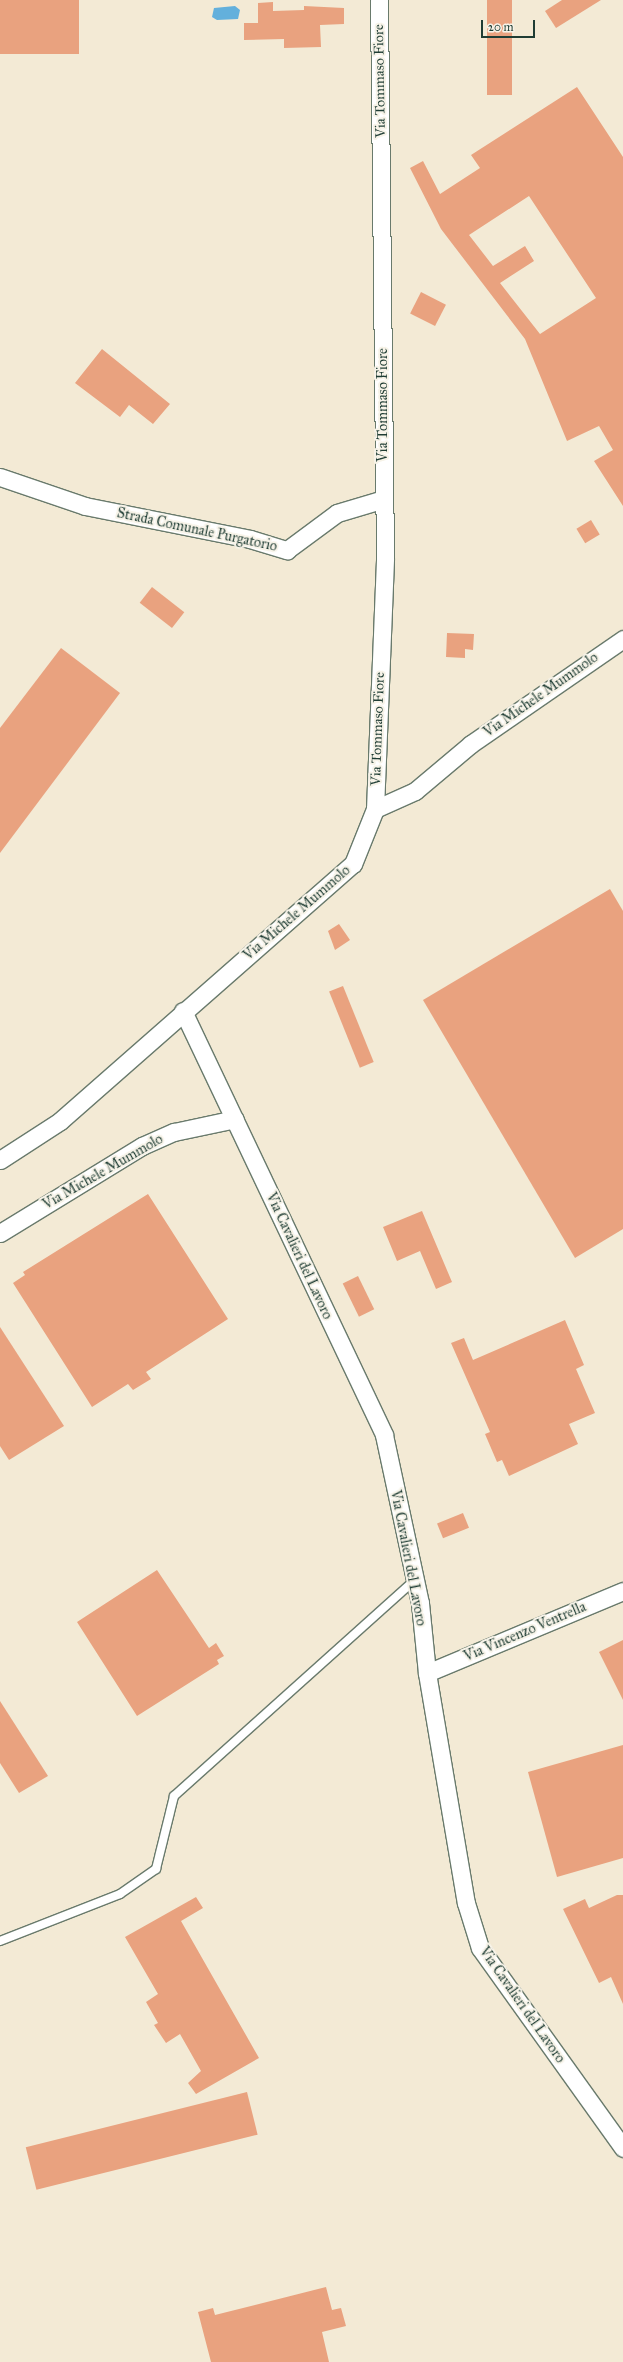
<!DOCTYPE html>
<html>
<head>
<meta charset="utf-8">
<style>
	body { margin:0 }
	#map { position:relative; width:623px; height:2362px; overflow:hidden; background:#f3ead5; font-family:"IM FELL Great Primer",serif }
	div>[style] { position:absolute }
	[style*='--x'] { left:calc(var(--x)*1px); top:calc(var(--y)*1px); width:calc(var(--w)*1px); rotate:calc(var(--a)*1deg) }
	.water>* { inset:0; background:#63b0dc }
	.building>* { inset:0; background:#e9a27f; transform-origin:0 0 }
	.roads { filter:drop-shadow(1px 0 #697a6c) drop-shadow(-1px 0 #697a6c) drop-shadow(0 1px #697a6c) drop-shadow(0 -1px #697a6c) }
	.lane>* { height:8px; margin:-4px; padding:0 4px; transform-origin:4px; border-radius:4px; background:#fff }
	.street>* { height:17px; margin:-8.5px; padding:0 8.5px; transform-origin:8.5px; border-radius:8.5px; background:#fff }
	span { translate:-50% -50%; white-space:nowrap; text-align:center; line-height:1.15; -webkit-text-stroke:4px #f7f3e8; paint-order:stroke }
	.street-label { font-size:14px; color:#1f3d34 }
	.scale { position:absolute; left:481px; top:20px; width:54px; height:18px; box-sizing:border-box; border:2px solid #1f3d34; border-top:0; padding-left:5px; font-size:12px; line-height:14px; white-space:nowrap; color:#1f3d34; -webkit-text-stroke:3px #f7f3e8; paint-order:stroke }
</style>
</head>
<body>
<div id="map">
	<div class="water">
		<i style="clip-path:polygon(235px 6px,240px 10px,238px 19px,217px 20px,212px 17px,214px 8px)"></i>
	</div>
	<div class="building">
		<i style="left:0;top:0;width:79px;height:54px"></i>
		<i style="left:487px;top:0;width:25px;height:95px"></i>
		<i style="clip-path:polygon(562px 0,601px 0,556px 28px,545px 11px)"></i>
		<i style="clip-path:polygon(273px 2px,273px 11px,304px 10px,304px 6px,344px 8px,344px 24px,320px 25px,321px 47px,284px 48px,284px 39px,244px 40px,244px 23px,258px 23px,258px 3px)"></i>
		<i style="clip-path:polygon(evenodd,577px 87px,623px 157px,623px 506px,594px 461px,613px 450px,599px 426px,567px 441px,525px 339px,441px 229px,410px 168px,423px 161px,440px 194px,480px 168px,471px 155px,577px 87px,529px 196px,596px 298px,540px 334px,500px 283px,534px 261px,525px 246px,493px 266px,469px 235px,529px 196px)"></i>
		<i style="left:421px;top:292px;width:28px;height:24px;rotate:27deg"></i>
		<i style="clip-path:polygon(102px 349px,170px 404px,153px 424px,129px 405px,120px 417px,75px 383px)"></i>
		<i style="left:591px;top:520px;width:17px;height:17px;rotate:59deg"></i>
		<i style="left:152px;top:587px;width:41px;height:20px;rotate:38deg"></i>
		<i style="clip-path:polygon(447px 633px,474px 634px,473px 650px,465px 649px,465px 658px,446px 657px)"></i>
		<i style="clip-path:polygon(61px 648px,120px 693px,0 853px,0 728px)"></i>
		<i style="clip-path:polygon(610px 889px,623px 911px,623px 1229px,575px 1258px,423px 1000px)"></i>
		<i style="clip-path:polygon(339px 924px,350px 940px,335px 950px,328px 931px)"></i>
		<i style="left:343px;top:986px;width:82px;height:15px;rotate:68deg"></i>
		<i style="clip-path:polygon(148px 1194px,228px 1319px,146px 1372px,151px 1379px,133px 1390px,128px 1384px,92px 1407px,13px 1283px,25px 1275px,23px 1272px)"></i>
		<i style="clip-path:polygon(422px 1211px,452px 1282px,436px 1289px,420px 1251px,397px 1261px,383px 1227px)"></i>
		<i style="left:358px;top:1276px;width:37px;height:17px;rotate:64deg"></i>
		<i style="clip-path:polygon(565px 1320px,584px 1365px,576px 1369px,595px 1413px,569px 1424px,578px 1444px,509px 1476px,502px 1460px,497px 1462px,485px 1434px,490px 1432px,451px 1343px,464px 1338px,473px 1360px)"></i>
		<i style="clip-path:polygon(0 1327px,64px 1426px,9px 1460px,0 1446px)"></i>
		<i style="left:463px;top:1513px;width:16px;height:28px;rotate:68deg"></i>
		<i style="clip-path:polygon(157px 1570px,209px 1648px,216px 1643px,224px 1656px,217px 1660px,219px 1664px,137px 1716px,77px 1622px)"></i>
		<i style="clip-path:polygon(623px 1640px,623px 1700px,599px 1652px)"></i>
		<i style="clip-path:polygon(0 1701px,48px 1776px,19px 1793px,0 1763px)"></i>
		<i style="clip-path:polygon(623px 1745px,623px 1858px,557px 1877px,528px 1772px)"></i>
		<i style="clip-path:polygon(617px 1895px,623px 1895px,623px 2004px,611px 1977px,599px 1983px,563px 1909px,585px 1899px,589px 1908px)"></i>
		<i style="clip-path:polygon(196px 1897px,203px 1908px,181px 1921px,259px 2058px,196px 2094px,188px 2083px,201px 2071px,180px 2034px,166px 2043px,154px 2025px,158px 2023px,146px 2002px,158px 1994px,125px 1937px)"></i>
		<i style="left:247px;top:2092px;width:44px;height:228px;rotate:76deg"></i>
		<i style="clip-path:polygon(326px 2287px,332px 2310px,341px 2308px,346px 2326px,322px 2332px,329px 2362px,211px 2362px,198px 2312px,213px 2308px,215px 2315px)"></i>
	</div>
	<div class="roads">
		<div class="lane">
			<i style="--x:0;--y:1941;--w:129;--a:-21.4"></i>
			<i style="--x:120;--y:1894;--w:44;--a:-34.8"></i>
			<i style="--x:156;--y:1869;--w:75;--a:-76.1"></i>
			<i style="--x:174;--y:1796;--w:324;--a:-41.9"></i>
		</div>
		<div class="street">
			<i style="--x:0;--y:477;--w:90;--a:18.8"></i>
			<i style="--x:85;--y:506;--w:168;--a:11.3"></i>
			<i style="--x:250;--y:539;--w:39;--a:17"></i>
			<i style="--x:287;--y:550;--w:62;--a:-36.5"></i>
			<i style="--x:337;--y:513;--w:49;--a:-16.6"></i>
			<i style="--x:375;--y:809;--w:44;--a:-24.2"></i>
			<i style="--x:415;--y:791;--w:73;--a:-40"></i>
			<i style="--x:471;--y:744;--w:185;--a:-34.6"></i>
			<i style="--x:183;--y:1011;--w:469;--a:64.6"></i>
			<i style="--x:384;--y:1435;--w:172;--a:77.9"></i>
			<i style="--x:420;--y:1603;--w:70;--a:84.3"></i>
			<i style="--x:427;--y:1673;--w:233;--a:80.4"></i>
			<i style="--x:466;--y:1903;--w:47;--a:72.7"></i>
			<i style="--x:480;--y:1948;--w:246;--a:54.4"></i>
			<i style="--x:0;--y:1160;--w:72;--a:-33"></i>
			<i style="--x:60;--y:1121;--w:390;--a:-41.3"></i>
			<i style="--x:353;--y:864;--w:59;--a:-68.2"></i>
			<i style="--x:375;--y:809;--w:251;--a:-87.7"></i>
			<i style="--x:385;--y:558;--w:558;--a:-90.62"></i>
			<i style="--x:0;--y:1233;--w:167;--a:-31.5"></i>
			<i style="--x:142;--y:1146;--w:35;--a:-24"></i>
			<i style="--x:174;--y:1132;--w:62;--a:-12"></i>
			<i style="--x:427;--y:1673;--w:212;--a:-22.7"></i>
		</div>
	</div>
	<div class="street-label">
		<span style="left:380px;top:81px;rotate:-91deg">Via Tommaso Fiore</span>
		<span style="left:383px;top:405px;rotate:-90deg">Via Tommaso Fiore</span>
		<span style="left:197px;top:530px;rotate:12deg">Strada Comunale Purgatorio</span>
		<span style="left:541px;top:695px;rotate:-35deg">Via Michele Mummolo</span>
		<span style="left:378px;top:729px;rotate:-88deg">Via Tommaso Fiore</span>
		<span style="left:297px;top:913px;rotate:-41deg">Via Michele Mummolo</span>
		<span style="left:103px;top:1172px;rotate:-30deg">Via Michele Mummolo</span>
		<span style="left:299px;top:1256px;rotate:65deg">Via Cavalieri del Lavoro</span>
		<span style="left:408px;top:1558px;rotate:79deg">Via Cavalieri del Lavoro</span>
		<span style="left:525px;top:1632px;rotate:-23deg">Via Vincenzo Ventrella</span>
		<span style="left:522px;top:2005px;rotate:55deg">Via Cavalieri del Lavoro</span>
	</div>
	<div class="scale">20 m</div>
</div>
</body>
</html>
